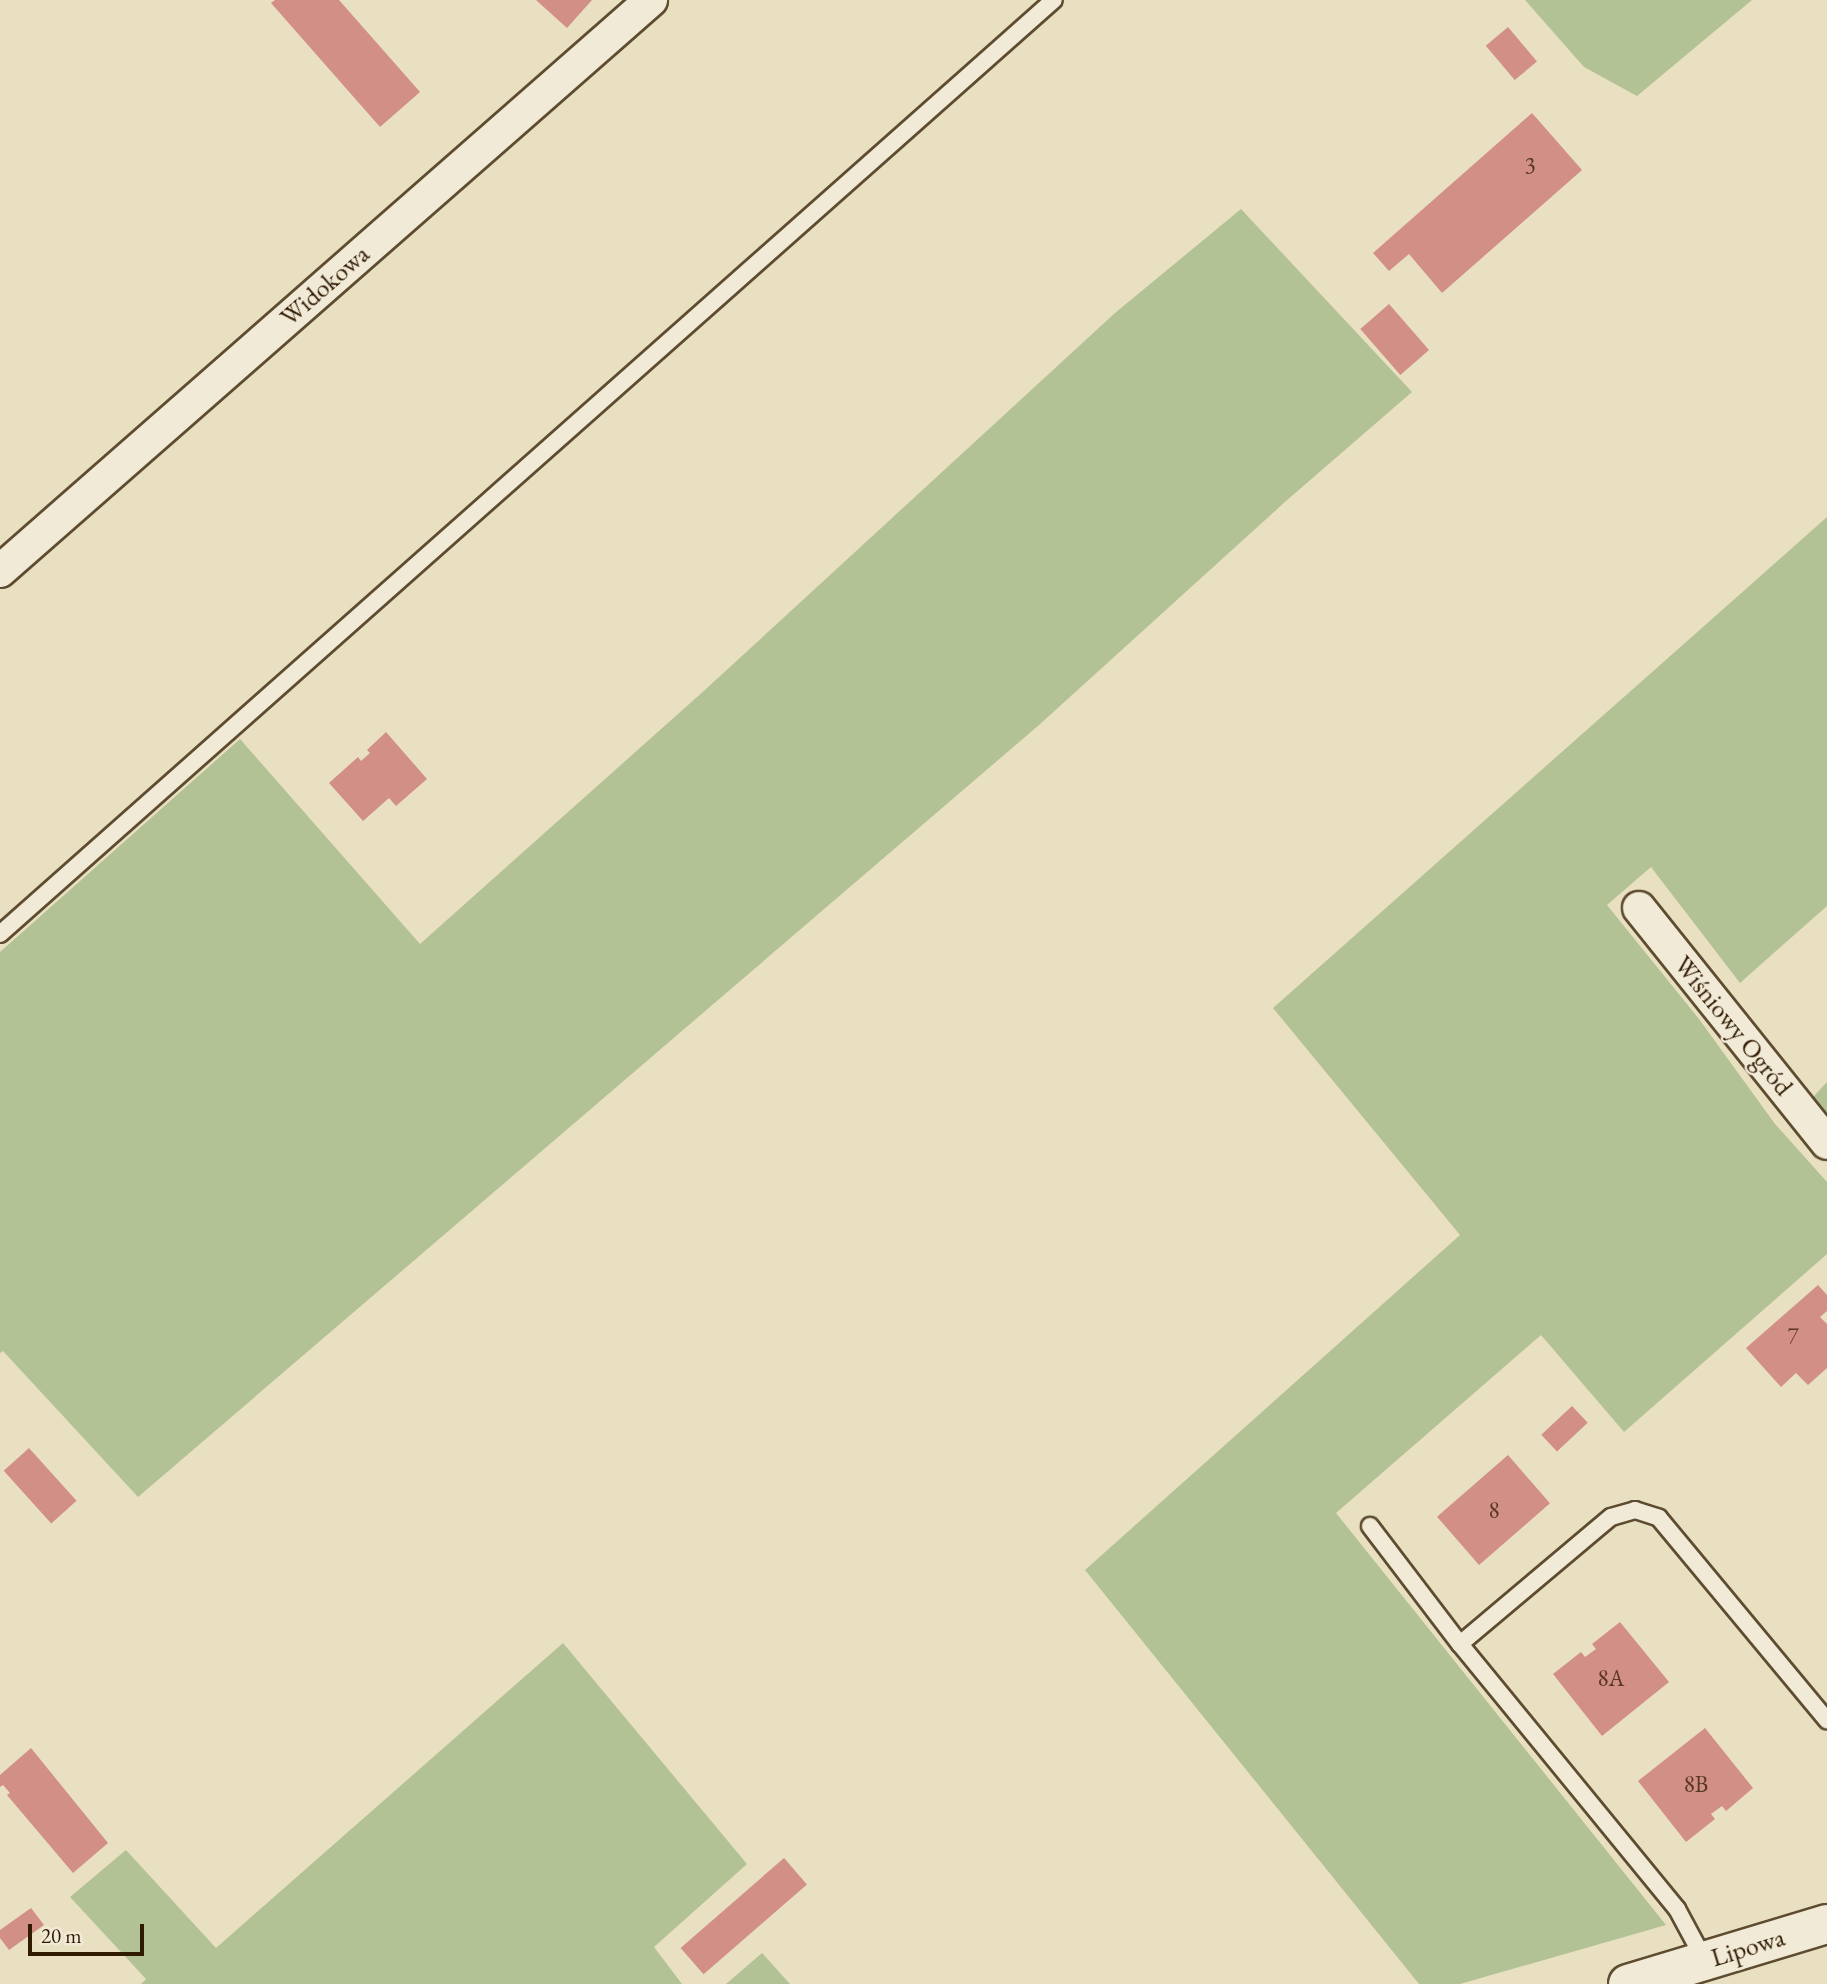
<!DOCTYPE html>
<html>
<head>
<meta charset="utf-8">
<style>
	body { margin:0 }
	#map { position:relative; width:1827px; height:1984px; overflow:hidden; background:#e9dfc1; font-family:"EB Garamond",serif }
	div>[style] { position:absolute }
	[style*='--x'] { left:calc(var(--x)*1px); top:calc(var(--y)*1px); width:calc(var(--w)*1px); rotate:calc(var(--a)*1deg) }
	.green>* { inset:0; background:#b3c295 }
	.building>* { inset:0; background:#d28f85; transform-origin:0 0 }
	.roads { filter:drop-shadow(2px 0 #5e4c30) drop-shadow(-2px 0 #5e4c30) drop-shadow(0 2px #5e4c30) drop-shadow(0 -2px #5e4c30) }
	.lane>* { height:16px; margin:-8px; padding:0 8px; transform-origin:8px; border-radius:8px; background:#f1ead7 }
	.street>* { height:32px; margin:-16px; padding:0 16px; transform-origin:16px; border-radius:16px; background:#f1ead7 }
	.secondary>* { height:38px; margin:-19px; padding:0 19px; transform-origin:19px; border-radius:19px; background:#f1ead7 }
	span { translate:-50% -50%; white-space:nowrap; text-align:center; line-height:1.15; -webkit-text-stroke:5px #f1ead7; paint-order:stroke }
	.number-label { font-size:23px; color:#583821 }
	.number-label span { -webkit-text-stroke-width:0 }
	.street-label { font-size:26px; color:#301b00 }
	.scale { position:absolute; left:28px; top:1924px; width:116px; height:32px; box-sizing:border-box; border:4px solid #301b00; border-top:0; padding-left:9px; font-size:21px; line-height:24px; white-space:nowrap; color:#301b00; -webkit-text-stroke:5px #f1ead7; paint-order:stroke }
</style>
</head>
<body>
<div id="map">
	<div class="green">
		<i style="clip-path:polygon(1525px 0,1752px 0,1637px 96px,1584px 67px)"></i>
		<i style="clip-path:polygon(1241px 209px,1412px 392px,1286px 501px,1039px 725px,138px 1497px,3px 1351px,0 1353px,0 952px,240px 739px,420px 944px,706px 689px,1115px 313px)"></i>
		<i style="clip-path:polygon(1827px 517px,1827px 906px,1740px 983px,1651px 867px,1607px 905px,1699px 1019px,1775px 1124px,1827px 1182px,1827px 1254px,1624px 1432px,1541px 1335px,1336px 1513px,1666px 1925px,1460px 1984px,1419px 1984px,1085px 1570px,1460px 1235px,1273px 1008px)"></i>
		<i style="clip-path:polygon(1827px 1082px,1827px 1115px,1813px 1097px)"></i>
		<i style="clip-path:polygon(563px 1643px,747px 1864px,654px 1947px,682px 1984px,141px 1984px,146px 1979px,70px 1897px,126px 1850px,216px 1948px)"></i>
		<i style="clip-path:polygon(762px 1953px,790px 1984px,726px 1984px)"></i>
	</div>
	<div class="building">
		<i style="clip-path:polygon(275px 0,339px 0,420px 92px,380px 127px,271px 3px)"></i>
		<i style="clip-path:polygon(536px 0,592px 0,567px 28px)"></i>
		<i style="left:1508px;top:27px;width:45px;height:29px;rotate:50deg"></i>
		<i style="clip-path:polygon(1532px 113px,1582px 170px,1442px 293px,1409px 254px,1389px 271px,1373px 253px)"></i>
		<i style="left:1389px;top:304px;width:61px;height:38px;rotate:49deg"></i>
		<i style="clip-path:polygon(386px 732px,427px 779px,396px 806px,389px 798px,363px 821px,329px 783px,358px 757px,361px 761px,370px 753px,367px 750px)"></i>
		<i style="clip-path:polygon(1818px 1285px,1827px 1295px,1827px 1311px,1820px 1317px,1827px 1324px,1827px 1368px,1808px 1385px,1796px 1373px,1781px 1387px,1746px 1348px)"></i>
		<i style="left:1572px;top:1406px;width:23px;height:42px;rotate:47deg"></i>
		<i style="left:29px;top:1448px;width:71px;height:34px;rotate:48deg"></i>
		<i style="left:1508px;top:1455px;width:64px;height:94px;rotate:49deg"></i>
		<i style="clip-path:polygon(1620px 1622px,1669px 1682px,1602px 1736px,1553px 1674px,1581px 1652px,1585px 1657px,1596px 1649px,1592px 1644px)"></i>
		<i style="clip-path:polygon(1705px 1728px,1753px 1788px,1726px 1811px,1722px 1806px,1711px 1814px,1715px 1819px,1686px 1842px,1638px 1781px)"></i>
		<i style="clip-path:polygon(31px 1748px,108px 1843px,73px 1873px,7px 1795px,10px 1793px,3px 1785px,0 1787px,0 1775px)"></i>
		<i style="left:784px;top:1858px;width:35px;height:137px;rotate:49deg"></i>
		<i style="clip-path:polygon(31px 1908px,44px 1925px,9px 1950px,0 1938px,0 1930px)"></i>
	</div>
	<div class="roads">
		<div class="lane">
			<i style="--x:0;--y:934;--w:1408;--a:-41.55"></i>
			<i style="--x:1370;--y:1526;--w:148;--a:52.7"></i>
			<i style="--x:1460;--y:1644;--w:343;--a:50.7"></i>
			<i style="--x:1677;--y:1909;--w:59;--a:61.7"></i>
			<i style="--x:1460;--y:1644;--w:197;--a:-40.1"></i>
			<i style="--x:1611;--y:1517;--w:25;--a:-16"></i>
			<i style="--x:1635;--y:1510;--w:25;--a:18"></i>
			<i style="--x:1659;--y:1518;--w:263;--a:50.3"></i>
		</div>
		<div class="street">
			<i style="--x:0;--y:571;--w:866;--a:-41.25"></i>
			<i style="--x:1639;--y:908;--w:301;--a:51.3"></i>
		</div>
		<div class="secondary">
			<i style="--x:1628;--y:1984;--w:208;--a:-16.8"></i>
		</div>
	</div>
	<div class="number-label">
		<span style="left:1530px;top:165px">3</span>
		<span style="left:1793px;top:1336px">7</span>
		<span style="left:1494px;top:1510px">8</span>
		<span style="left:1611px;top:1678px">8A</span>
		<span style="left:1696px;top:1784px">8B</span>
	</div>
	<div class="street-label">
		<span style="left:325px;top:286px;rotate:-41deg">Widokowa</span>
		<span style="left:1733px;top:1026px;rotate:51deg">Wiśniowy Ogród</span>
		<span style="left:1748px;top:1948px;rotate:-17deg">Lipowa</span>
	</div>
	<div class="scale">20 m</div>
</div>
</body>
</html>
